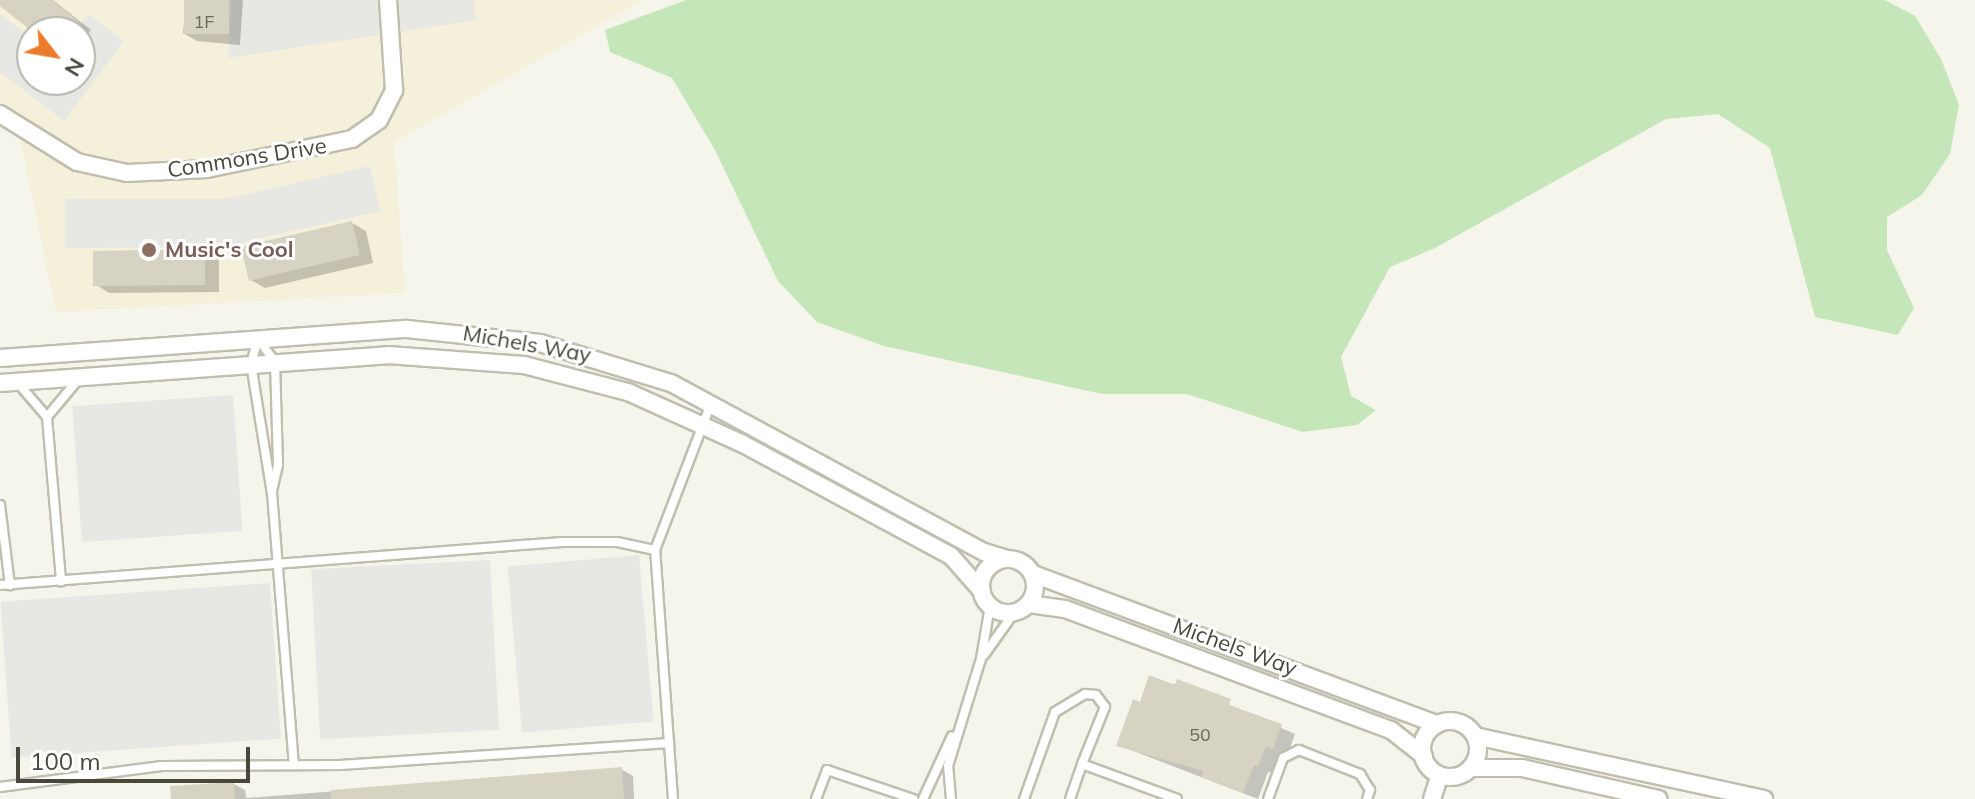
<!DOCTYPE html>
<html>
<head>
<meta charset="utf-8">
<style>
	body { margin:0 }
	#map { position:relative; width:1975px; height:799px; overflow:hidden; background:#f5f5ec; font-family:Mulish,sans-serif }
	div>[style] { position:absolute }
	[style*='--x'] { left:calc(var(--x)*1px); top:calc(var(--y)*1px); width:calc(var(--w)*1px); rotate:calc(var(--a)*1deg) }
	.commercial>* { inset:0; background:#f4f0d9 }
	.green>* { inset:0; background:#c5e6b8 }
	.parking>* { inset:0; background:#e7e7e3; transform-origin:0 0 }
	.shadow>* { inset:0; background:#0003 }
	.building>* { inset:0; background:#d6d3c2; transform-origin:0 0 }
	.roads { filter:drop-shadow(2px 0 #c0bfaf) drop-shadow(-2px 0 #c0bfaf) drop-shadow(0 2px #c0bfaf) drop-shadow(0 -2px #c0bfaf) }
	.service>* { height:8px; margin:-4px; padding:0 4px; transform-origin:4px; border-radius:4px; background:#fff }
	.minor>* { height:16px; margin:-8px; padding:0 8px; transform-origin:8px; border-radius:8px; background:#fff }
	.minor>.ring { margin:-8px; padding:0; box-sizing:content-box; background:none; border:16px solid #fff; border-radius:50% }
	.dots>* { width:22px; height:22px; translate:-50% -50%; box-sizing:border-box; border:4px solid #fff; border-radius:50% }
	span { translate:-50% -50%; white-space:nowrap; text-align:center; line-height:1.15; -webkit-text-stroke:6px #fff; paint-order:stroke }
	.number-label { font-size:18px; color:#6c6a5c }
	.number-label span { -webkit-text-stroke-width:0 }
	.street-label { font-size:22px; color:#49473a }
	.education-label { font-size:22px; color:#785e54; font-weight:700 }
	.left { translate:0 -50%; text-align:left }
	.north { position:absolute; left:16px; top:16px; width:80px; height:80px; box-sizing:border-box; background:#fff; border:2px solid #b6b5b0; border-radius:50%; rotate:121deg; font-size:22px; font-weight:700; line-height:32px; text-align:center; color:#49473a }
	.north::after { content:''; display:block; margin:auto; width:28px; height:36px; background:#ec7c2c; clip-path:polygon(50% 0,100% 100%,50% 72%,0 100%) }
	.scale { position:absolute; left:16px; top:747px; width:234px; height:36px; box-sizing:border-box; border:4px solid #49473a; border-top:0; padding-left:10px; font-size:24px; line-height:28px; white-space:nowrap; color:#49473a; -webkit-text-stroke:6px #fff; paint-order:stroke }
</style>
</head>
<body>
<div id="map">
	<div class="commercial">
		<i style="clip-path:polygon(evenodd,0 0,643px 0,394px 142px,405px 293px,56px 312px,18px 128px,0 114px,0 0,32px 32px,80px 32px,80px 80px,32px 80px,32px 32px)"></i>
	</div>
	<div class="green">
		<i style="clip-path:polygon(686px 0,1885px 0,1915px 16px,1941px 59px,1959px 105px,1950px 154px,1922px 195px,1887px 217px,1887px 250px,1914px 308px,1898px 335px,1815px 317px,1770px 148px,1718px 114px,1666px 119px,1435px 248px,1390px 267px,1341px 357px,1351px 396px,1376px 410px,1357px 425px,1303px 432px,1187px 394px,1102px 394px,884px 346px,817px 322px,778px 281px,715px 150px,672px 78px,610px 52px,605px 30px)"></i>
	</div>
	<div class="parking">
		<i style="clip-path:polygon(232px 0,473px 0,476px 20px,228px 58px)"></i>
		<i style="clip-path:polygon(0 14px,32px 38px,32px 80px,80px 80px,80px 32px,75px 32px,88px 14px,124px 41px,64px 121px,0 72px)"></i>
		<i style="clip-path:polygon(370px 166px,380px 211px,222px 247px,65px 248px,65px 199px,225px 199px)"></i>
		<i style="left:233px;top:395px;width:136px;height:161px;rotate:86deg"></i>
		<i style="left:639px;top:555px;width:167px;height:132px;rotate:85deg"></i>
		<i style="left:490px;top:560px;width:170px;height:179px;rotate:87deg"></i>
		<i style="left:270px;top:583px;width:156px;height:270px;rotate:86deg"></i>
	</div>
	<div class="shadow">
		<i style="clip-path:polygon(0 0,53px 0,91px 30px,80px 44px,80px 32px,36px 32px)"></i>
		<i style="clip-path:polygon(186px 0,243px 0,240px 45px,197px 41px,183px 33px)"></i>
		<i style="clip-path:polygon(352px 223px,366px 231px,373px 263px,265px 288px,251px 280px)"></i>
		<i style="clip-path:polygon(205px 252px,219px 260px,219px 292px,109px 293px,95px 284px)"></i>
		<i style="clip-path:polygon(1178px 682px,1295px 734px,1287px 756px,1280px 753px,1273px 773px,1268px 772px,1258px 799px,1118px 745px,1141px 704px)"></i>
		<i style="clip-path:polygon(621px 769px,633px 776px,634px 799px,173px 799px,234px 784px,245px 790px,246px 798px)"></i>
	</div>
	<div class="building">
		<i style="clip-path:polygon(0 0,52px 0,78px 21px,69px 32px,33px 32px,0 6px)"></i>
		<i style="left:184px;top:0;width:45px;height:34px"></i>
		<i style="left:352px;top:221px;width:35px;height:114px;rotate:77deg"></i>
		<i style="clip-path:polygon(149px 250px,205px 250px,205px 285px,93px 286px,93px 251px)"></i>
		<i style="clip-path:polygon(1149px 675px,1175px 685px,1177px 679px,1231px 699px,1229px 705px,1282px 724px,1273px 749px,1266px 746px,1258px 767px,1254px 765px,1243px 793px,1201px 777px,1203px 771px,1116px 746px,1133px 699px,1140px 702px)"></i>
		<i style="clip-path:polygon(622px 767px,624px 799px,331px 799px,331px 790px)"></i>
		<i style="clip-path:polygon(234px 782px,235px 799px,171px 799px,170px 786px)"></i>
	</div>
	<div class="roads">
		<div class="service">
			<i style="--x:258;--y:338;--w:27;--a:105"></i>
			<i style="--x:251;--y:364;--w:131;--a:80.8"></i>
			<i style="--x:272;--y:493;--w:273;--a:85.4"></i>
			<i style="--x:259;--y:340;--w:27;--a:54"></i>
			<i style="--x:275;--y:362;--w:103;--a:88.3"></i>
			<i style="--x:278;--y:465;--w:28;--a:103"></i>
			<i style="--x:17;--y:382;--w:46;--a:49.4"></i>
			<i style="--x:47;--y:417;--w:165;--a:85.1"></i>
			<i style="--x:47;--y:417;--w:47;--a:-50.2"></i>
			<i style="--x:0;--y:505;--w:81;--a:82.9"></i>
			<i style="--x:0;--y:585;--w:564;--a:-4.38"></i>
			<i style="--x:562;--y:542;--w:55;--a:0"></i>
			<i style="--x:617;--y:542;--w:39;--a:12"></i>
			<i style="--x:984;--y:655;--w:52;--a:-54.5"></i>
			<i style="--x:0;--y:787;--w:163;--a:-7.4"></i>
			<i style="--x:162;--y:766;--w:178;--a:-0.3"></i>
			<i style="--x:340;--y:765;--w:330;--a:-3.8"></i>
			<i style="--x:673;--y:799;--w:250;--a:-94.1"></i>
			<i style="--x:655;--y:550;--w:157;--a:-69.1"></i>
			<i style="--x:816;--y:799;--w:31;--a:-69"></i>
			<i style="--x:827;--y:770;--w:91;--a:18.6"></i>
			<i style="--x:923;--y:799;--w:69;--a:-65.3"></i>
			<i style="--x:951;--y:799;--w:33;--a:-95"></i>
			<i style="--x:948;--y:766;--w:112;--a:-72.9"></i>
			<i style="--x:981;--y:659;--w:54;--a:-80.4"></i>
			<i style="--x:1024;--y:799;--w:92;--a:-70.4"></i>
			<i style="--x:1055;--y:712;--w:35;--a:-31"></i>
			<i style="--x:1085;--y:694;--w:11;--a:5"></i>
			<i style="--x:1096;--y:695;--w:15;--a:53"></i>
			<i style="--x:1105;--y:707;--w:61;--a:112"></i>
			<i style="--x:1070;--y:799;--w:37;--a:-71"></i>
			<i style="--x:1082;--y:764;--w:101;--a:20.2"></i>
			<i style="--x:1268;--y:799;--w:44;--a:-69.9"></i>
			<i style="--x:1283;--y:758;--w:18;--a:-27"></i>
			<i style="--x:1299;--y:750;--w:66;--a:21.5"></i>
			<i style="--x:1360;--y:774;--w:19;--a:58"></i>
			<i style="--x:1370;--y:790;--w:9;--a:108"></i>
		</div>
		<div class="minor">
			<i style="--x:0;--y:114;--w:91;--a:31.9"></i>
			<i style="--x:77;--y:162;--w:51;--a:12.4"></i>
			<i style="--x:127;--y:173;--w:80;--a:-2.9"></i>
			<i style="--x:207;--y:169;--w:148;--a:-11.7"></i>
			<i style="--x:352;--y:139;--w:33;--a:-35"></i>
			<i style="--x:379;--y:120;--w:34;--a:-63"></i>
			<i style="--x:394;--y:90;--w:90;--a:-93.8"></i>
			<i style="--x:0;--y:358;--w:408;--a:-4.1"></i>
			<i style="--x:407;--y:329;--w:134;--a:6"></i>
			<i style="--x:540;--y:343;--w:137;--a:17"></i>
			<i style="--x:671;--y:383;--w:356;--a:28.4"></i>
			<i style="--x:984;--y:552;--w:24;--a:17"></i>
			<i style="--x:0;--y:383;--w:389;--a:-4.1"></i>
			<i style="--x:388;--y:355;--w:136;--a:4.2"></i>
			<i style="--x:524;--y:365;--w:107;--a:14.6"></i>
			<i style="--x:628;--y:392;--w:126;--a:24.3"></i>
			<i style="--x:743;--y:444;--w:236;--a:28.3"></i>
			<i style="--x:951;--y:556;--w:47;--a:48.5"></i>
			<i class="ring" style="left:981px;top:559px;width:38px;height:38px"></i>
			<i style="--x:1033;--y:574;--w:431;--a:20.4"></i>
			<i style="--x:1029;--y:604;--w:36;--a:8"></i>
			<i style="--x:1065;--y:609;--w:348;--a:20.4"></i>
			<i style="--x:1391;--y:730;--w:42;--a:38.2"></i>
			<i class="ring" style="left:1422px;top:721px;width:40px;height:40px"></i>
			<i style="--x:1475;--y:736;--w:296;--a:12.3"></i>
			<i style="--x:1471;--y:768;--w:51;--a:0"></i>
			<i style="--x:1522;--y:768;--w:140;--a:12.8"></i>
			<i style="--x:1432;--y:799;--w:25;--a:-72"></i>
		</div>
	</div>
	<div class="dots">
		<i style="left:149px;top:250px;background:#8d6e63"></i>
	</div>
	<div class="number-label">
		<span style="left:204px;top:22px">1F</span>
		<span style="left:1200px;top:735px">50</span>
	</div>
	<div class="street-label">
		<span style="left:247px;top:158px;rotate:-9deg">Commons Drive</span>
		<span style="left:527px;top:344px;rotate:10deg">Michels Way</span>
		<span style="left:1235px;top:647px;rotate:20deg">Michels Way</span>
	</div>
	<div class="education-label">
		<span class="left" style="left:165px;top:250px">Music's Cool</span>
	</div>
	<div class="north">N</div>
	<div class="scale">100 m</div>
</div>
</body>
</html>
